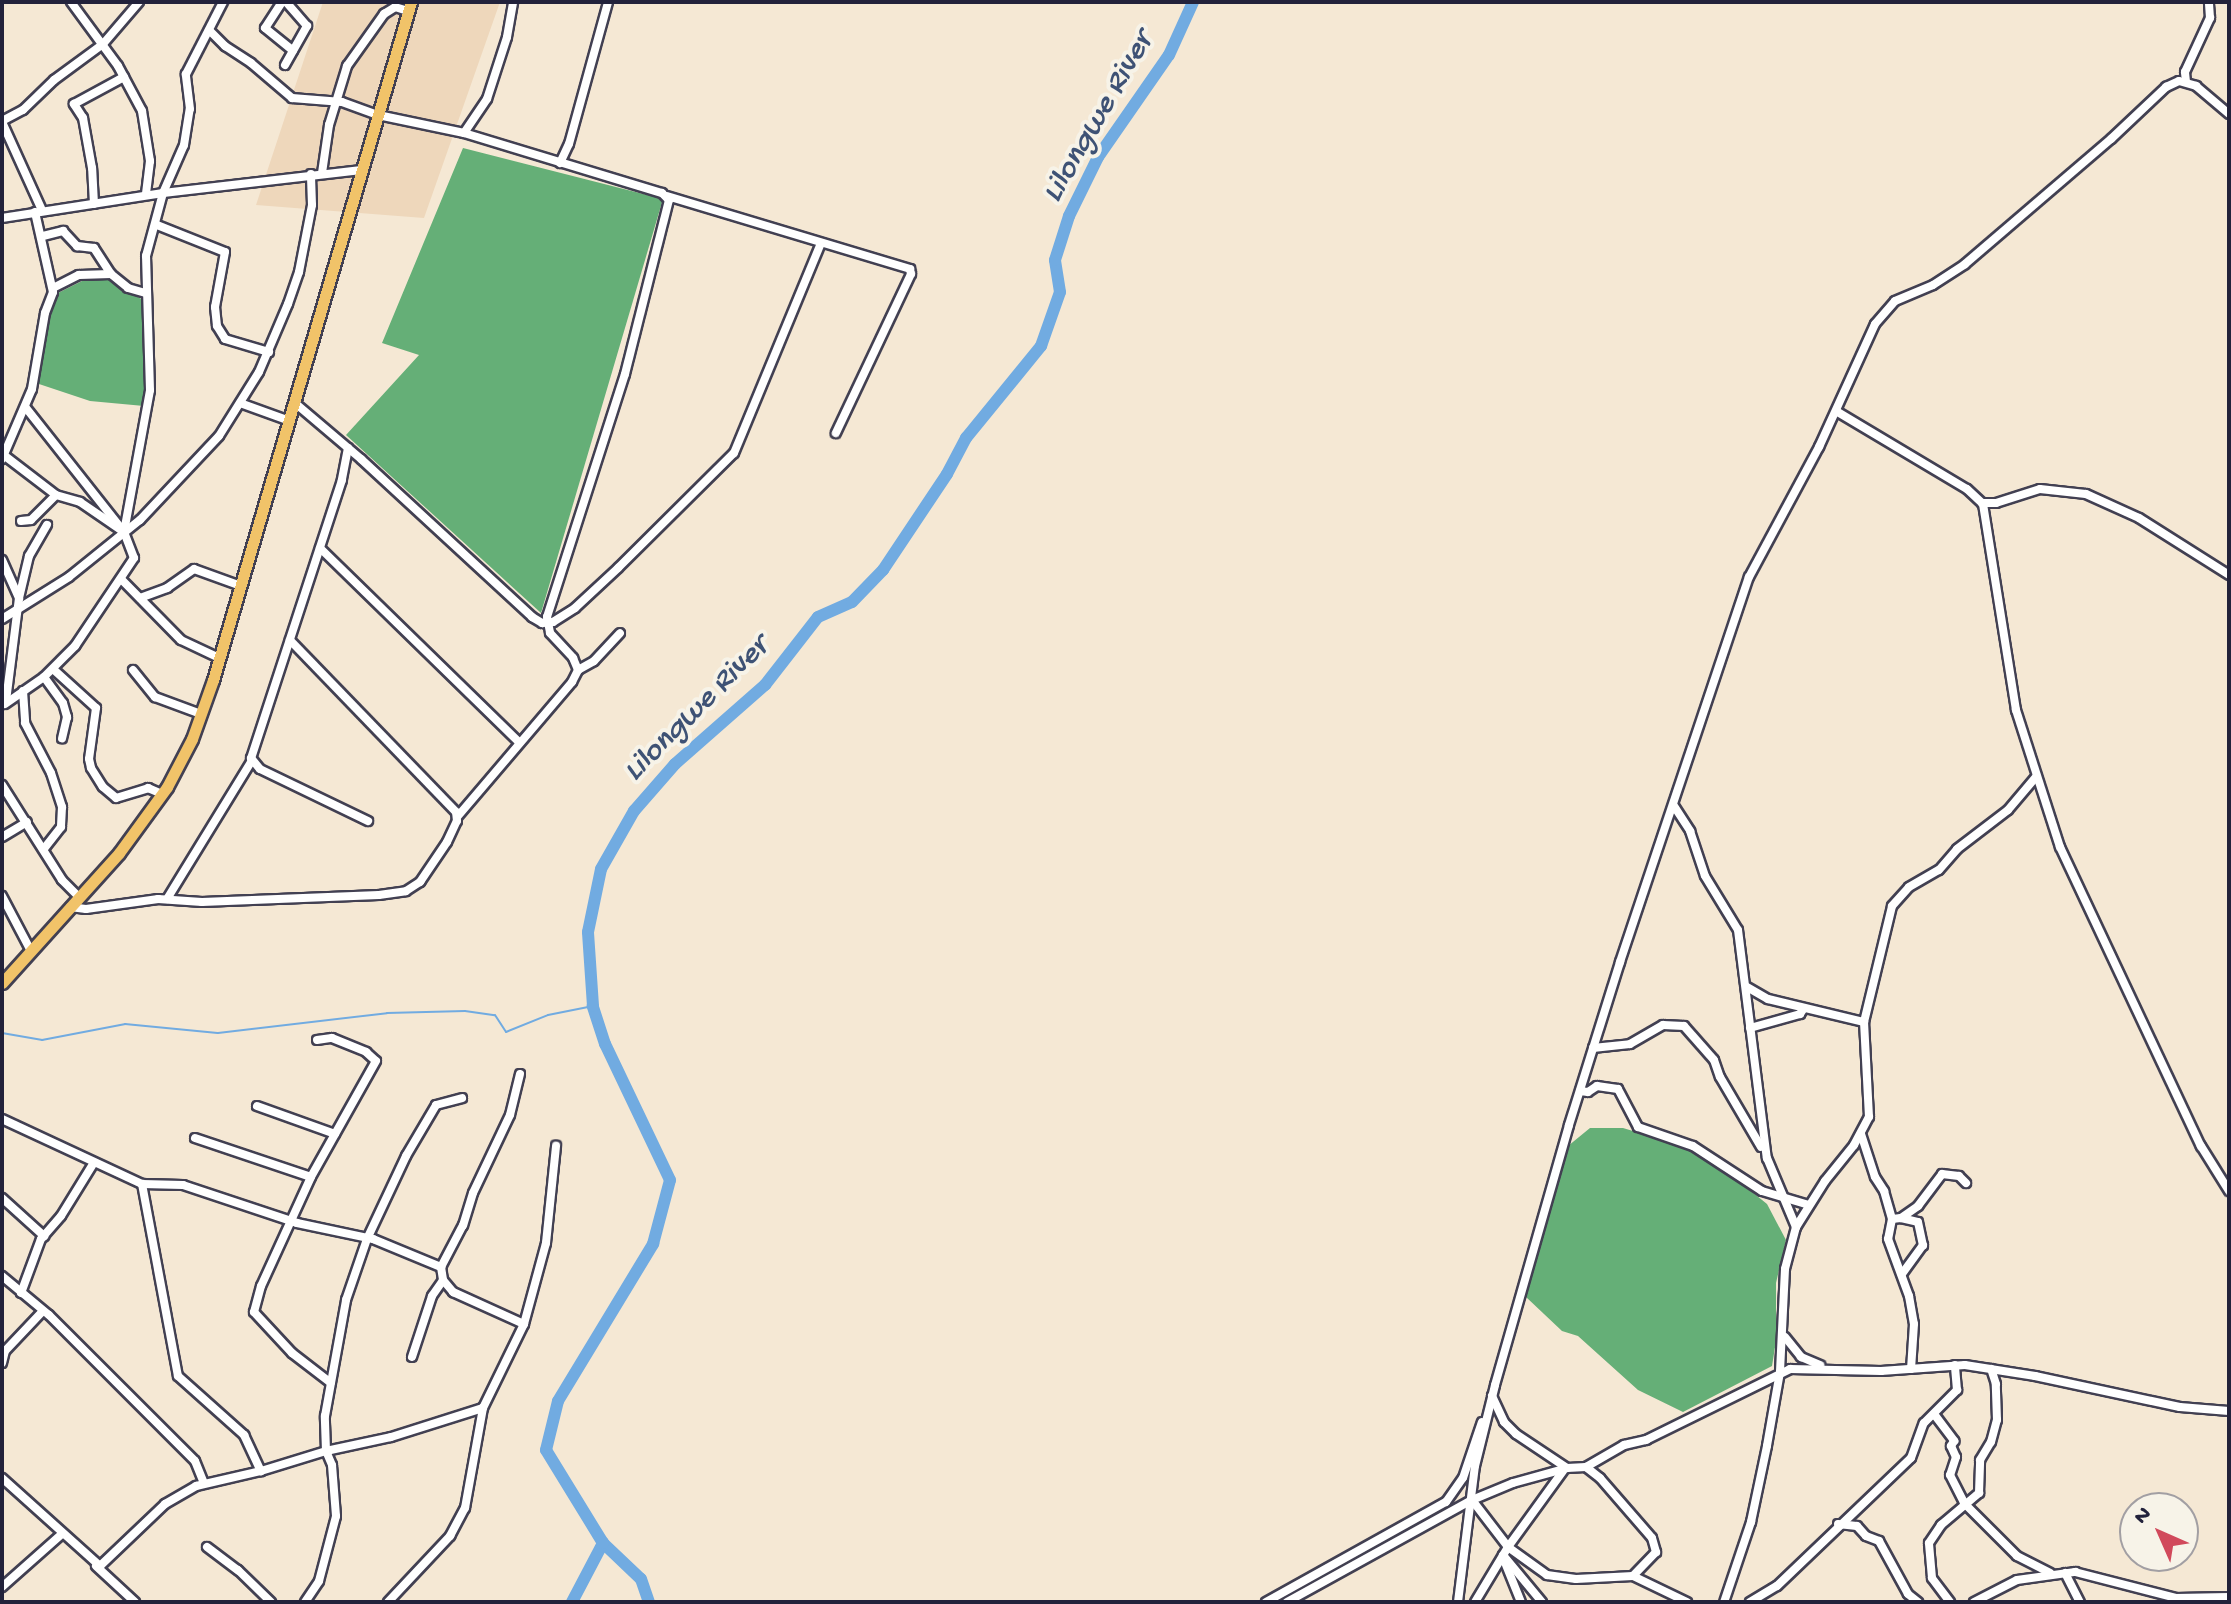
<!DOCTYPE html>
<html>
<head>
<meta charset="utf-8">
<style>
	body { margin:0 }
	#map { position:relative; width:2231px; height:1604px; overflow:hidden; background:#f5e8d4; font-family:"Gochi Hand",sans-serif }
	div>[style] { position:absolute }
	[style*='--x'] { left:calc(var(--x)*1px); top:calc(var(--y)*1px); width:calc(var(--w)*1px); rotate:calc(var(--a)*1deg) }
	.built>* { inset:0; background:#eed7bb }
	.forest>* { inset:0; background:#65af77 }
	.stream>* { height:2px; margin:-1px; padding:0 1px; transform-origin:1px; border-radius:1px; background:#71abe1 }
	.river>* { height:12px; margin:-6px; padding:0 6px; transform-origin:6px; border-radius:6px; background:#71abe1 }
	.roads { filter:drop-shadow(2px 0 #424052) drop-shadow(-2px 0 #424052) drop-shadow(0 2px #424052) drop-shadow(0 -2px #424052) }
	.minor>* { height:8px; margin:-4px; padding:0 4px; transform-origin:4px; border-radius:4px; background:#fff }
	.major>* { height:11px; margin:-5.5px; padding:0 5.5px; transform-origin:5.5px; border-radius:5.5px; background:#f1c369 }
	span { translate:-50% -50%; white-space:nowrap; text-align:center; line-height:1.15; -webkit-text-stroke:8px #f7f3e8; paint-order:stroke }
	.water-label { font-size:32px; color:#3e5275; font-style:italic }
	.frame { position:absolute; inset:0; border:4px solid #22223b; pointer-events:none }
	.north { position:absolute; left:2119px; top:1492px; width:80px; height:80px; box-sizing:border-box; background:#f7f3e8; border:2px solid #a29fa3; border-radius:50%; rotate:315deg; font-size:22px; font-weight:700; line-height:32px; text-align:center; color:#22223b }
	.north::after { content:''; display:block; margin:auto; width:28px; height:36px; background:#d1495b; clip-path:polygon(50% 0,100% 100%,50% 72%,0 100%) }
</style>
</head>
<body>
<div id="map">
	<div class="built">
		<i style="clip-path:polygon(323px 2px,500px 2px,424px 218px,256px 205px)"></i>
	</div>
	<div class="forest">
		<i style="clip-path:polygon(463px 148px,663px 199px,541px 613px,346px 435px,419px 355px,382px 343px)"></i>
		<i style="clip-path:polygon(110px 278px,144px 301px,144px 406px,90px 401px,36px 383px,54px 295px,82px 281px)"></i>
		<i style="clip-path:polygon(1590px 1128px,1623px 1128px,1692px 1149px,1715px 1162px,1767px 1204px,1786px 1240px,1776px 1283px,1776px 1341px,1772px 1366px,1683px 1412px,1638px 1390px,1578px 1336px,1562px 1331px,1526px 1297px,1568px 1146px)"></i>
	</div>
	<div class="stream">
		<i style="--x:2;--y:1033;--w:41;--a:9.9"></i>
		<i style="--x:42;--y:1040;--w:85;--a:-10.9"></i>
		<i style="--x:125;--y:1024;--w:93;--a:5.5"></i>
		<i style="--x:218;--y:1033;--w:170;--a:-6.7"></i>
		<i style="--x:387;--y:1013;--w:78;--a:-1.5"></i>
		<i style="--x:465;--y:1011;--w:30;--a:8"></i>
		<i style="--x:495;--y:1015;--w:20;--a:57"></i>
		<i style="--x:506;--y:1032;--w:45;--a:-22"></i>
		<i style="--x:548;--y:1015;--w:46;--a:-11.3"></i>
	</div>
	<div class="river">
		<i style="--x:603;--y:1543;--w:52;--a:43.5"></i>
		<i style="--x:641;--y:1579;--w:24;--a:71"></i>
		<i style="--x:572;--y:1602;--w:67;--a:-62.3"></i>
		<i style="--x:603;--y:1543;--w:109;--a:-121.5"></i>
		<i style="--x:546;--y:1450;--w:50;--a:-76.2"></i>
		<i style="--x:558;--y:1401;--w:184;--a:-58.8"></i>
		<i style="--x:653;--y:1244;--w:66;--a:-75.1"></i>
		<i style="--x:670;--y:1180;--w:151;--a:-115.5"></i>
		<i style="--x:605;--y:1044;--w:40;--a:-108"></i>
		<i style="--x:593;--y:1006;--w:74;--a:-93.9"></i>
		<i style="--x:588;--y:932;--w:64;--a:-78.3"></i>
		<i style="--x:601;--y:869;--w:67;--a:-60.4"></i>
		<i style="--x:634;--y:811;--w:62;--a:-48.9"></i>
		<i style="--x:675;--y:764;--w:120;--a:-41.3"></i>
		<i style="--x:765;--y:685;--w:86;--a:-52.1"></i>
		<i style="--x:818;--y:617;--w:37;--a:-24"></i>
		<i style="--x:852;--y:602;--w:45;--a:-45.9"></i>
		<i style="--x:883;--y:570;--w:115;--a:-56.3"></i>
		<i style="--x:947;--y:474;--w:41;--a:-62.2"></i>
		<i style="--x:966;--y:438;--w:119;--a:-50.8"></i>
		<i style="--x:1041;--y:346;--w:57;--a:-70.6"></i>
		<i style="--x:1060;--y:292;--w:32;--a:-99"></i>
		<i style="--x:1055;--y:260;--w:46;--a:-72.3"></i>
		<i style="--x:1069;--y:216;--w:66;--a:-63.8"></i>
		<i style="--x:1098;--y:157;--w:124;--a:-55.2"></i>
		<i style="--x:1169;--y:55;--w:58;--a:-65.6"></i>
	</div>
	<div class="roads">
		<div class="minor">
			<i style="--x:71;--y:2;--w:79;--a:53.7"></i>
			<i style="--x:118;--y:66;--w:51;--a:61.9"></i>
			<i style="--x:142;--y:111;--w:51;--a:80.9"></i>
			<i style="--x:150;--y:161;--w:34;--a:97"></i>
			<i style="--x:282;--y:2;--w:31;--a:123"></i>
			<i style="--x:265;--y:28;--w:36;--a:39"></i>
			<i style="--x:209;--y:30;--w:23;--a:45"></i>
			<i style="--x:225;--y:46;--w:31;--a:33"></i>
			<i style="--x:251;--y:63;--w:54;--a:40.5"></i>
			<i style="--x:292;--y:98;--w:50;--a:4.6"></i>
			<i style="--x:342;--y:102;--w:38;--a:20"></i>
			<i style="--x:378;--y:115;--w:88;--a:11.8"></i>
			<i style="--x:464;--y:133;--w:207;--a:16.9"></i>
			<i style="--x:662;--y:193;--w:10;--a:45"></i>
			<i style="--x:669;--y:200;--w:179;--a:104.2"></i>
			<i style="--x:625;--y:374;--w:255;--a:107.8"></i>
			<i style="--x:547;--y:617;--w:16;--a:79"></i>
			<i style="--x:550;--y:633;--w:34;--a:47"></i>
			<i style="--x:573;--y:658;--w:13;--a:67"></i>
			<i style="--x:285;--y:65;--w:45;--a:-60.6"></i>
			<i style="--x:307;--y:26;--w:32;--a:-131"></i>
			<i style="--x:2186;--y:82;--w:10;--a:-96"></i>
			<i style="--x:2185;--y:72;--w:60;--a:-65.2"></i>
			<i style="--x:2210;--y:18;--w:16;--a:-94"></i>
			<i style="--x:2;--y:121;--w:24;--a:-28"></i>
			<i style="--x:23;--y:110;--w:43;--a:-44.1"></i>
			<i style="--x:54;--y:80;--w:61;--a:-36.3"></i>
			<i style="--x:103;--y:44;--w:55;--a:-49.4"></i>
			<i style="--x:2;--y:122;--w:97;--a:65.6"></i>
			<i style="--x:464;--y:133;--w:41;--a:-55.9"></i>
			<i style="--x:487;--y:99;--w:65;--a:-72.1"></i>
			<i style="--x:507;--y:37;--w:36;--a:-80"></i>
			<i style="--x:560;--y:163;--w:21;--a:-65"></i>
			<i style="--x:569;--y:144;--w:147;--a:-74.6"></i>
			<i style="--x:322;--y:173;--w:49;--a:-81.7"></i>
			<i style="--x:329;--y:125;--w:62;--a:-73"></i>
			<i style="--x:347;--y:66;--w:64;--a:-54.6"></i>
			<i style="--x:384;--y:14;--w:13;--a:-32"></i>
			<i style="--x:395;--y:7;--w:14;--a:17"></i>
			<i style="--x:667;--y:196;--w:254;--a:16.7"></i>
			<i style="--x:910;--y:269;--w:5;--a:79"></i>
			<i style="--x:911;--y:274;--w:176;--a:115.3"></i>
			<i style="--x:94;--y:204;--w:36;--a:-93"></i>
			<i style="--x:92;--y:168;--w:51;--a:-100.2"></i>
			<i style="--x:83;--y:118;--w:17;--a:-123"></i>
			<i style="--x:74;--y:104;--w:57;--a:-28.4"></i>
			<i style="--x:2;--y:218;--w:163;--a:-8.8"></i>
			<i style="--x:163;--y:193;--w:200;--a:-6.6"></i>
			<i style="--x:157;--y:225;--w:73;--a:21.7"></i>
			<i style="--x:225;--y:252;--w:56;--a:100.3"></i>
			<i style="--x:215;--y:307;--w:19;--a:84"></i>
			<i style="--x:217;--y:326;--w:15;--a:58"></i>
			<i style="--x:225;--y:339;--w:46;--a:16.5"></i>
			<i style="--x:43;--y:236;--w:21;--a:-14"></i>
			<i style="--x:63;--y:231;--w:21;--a:47"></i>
			<i style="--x:77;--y:246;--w:17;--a:7"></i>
			<i style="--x:94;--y:248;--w:31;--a:57"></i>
			<i style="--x:53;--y:288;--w:29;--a:-27"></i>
			<i style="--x:79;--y:275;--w:32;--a:-2"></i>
			<i style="--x:111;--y:274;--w:22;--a:39"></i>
			<i style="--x:128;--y:288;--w:19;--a:16"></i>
			<i style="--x:240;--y:403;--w:53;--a:19.8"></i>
			<i style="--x:295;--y:403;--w:87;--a:40.3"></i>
			<i style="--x:361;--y:459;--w:233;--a:42.7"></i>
			<i style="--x:532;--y:617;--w:12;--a:31"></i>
			<i style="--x:542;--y:623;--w:11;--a:-5"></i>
			<i style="--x:553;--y:622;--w:26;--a:-32"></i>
			<i style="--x:575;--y:608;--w:59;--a:-42.9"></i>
			<i style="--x:618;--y:568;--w:163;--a:-44.8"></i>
			<i style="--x:734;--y:453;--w:225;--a:-67.5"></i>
			<i style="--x:1836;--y:411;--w:152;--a:30.8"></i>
			<i style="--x:1967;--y:489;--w:22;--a:43"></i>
			<i style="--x:1983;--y:504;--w:209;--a:80.9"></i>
			<i style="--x:2016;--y:710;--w:144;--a:72.2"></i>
			<i style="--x:2060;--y:847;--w:331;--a:64.8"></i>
			<i style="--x:2201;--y:1146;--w:53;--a:58.1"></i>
			<i style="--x:348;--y:448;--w:33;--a:101"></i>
			<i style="--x:342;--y:480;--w:293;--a:108.1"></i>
			<i style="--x:251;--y:758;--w:14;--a:51"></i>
			<i style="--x:260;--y:769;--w:120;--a:25.7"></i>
			<i style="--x:5;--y:456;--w:64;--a:37.4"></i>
			<i style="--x:56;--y:495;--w:25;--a:16"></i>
			<i style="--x:80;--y:502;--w:53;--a:34.3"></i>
			<i style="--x:124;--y:532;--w:144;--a:-79.6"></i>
			<i style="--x:150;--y:390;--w:134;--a:-91.7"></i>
			<i style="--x:146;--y:256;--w:65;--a:-74.9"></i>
			<i style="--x:163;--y:193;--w:52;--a:-66.4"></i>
			<i style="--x:184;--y:145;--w:36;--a:-81"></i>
			<i style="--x:190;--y:109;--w:35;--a:-97"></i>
			<i style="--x:186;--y:74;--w:81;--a:-62.8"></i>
			<i style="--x:2;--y:459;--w:76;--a:-66.8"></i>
			<i style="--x:32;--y:389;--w:77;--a:-80.3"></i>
			<i style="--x:45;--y:313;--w:22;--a:-69"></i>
			<i style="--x:53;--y:292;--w:82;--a:-102.7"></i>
			<i style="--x:1982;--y:503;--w:14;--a:0"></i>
			<i style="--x:1996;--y:503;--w:46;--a:-17.7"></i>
			<i style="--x:2040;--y:489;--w:46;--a:6.2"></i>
			<i style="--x:2086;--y:494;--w:58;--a:24.4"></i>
			<i style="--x:2139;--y:518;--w:107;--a:32.3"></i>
			<i style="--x:21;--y:521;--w:10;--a:-6"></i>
			<i style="--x:31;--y:520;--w:35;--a:-45"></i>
			<i style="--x:320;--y:548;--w:278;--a:44.3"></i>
			<i style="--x:2;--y:560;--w:42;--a:65.9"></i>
			<i style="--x:19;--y:598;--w:104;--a:97.2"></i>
			<i style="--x:122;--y:580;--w:84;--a:45.5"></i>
			<i style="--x:181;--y:640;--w:42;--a:25.3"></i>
			<i style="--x:19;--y:598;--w:43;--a:-76.6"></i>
			<i style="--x:29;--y:556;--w:36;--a:-60"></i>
			<i style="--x:140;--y:598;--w:29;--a:-20"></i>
			<i style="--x:167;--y:588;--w:33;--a:-35"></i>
			<i style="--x:194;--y:569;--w:50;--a:19.9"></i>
			<i style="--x:2;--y:619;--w:79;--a:-32.1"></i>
			<i style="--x:69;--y:577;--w:91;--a:-38.8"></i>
			<i style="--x:140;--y:520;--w:115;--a:-46.8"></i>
			<i style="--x:219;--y:436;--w:75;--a:-58"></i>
			<i style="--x:259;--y:372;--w:74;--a:-66.9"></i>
			<i style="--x:288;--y:304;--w:34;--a:-71"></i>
			<i style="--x:299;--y:272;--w:68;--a:-79"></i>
			<i style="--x:312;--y:205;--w:31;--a:-92"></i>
			<i style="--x:53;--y:669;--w:58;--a:42.2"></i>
			<i style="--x:96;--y:708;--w:51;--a:97.8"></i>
			<i style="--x:89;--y:759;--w:9;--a:77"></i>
			<i style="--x:91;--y:768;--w:22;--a:58"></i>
			<i style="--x:103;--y:787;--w:17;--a:40"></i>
			<i style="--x:116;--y:798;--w:34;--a:-17"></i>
			<i style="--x:148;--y:788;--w:15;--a:23"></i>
			<i style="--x:133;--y:670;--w:35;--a:51"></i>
			<i style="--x:155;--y:697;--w:49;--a:20.3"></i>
			<i style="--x:44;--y:677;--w:32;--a:54"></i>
			<i style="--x:63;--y:703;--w:15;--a:74"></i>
			<i style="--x:67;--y:717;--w:22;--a:103"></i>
			<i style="--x:23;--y:691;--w:32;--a:86"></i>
			<i style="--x:25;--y:723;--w:56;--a:62.5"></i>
			<i style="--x:51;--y:773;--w:36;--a:72"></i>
			<i style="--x:62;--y:807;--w:20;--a:93"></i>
			<i style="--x:61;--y:827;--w:28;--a:128"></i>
			<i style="--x:5;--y:704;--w:47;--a:-34.7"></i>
			<i style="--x:44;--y:677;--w:44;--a:-45"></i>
			<i style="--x:75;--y:646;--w:106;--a:-56.2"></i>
			<i style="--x:134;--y:558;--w:28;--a:-111"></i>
			<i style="--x:124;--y:532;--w:158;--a:-128.3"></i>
			<i style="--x:2;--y:785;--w:112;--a:57.7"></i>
			<i style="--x:62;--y:880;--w:24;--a:45"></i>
			<i style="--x:1674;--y:806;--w:30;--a:57"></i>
			<i style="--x:1690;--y:831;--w:47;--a:71.6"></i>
			<i style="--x:1705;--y:876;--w:63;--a:58.6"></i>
			<i style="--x:1738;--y:930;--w:230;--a:82.8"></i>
			<i style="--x:1767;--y:1158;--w:75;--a:67.2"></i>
			<i style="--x:1796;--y:1227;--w:43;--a:104.7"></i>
			<i style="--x:1785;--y:1269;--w:103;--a:92.8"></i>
			<i style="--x:1780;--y:1372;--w:75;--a:100"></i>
			<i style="--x:1767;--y:1446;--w:78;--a:101.9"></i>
			<i style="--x:1751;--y:1522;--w:84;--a:108.6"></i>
			<i style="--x:458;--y:816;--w:176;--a:-49.6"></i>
			<i style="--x:572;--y:682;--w:13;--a:-63"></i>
			<i style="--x:578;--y:670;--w:18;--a:-29"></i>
			<i style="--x:594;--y:661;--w:38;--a:-47"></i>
			<i style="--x:2;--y:837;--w:29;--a:-31"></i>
			<i style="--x:2;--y:896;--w:62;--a:62.2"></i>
			<i style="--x:167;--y:899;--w:161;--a:-58.5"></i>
			<i style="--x:70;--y:907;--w:16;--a:7"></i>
			<i style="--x:86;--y:909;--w:73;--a:-7.9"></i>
			<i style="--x:158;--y:899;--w:44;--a:3.9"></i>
			<i style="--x:202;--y:902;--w:177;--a:-2.3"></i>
			<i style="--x:379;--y:895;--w:27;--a:-8"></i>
			<i style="--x:406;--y:891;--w:17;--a:-33"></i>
			<i style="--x:420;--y:882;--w:48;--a:-56"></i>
			<i style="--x:447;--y:842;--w:23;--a:-65"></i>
			<i style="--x:457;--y:821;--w:9;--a:-96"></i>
			<i style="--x:456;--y:812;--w:239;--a:-134"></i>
			<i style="--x:1747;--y:987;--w:24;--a:30"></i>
			<i style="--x:1768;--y:999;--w:99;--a:13.5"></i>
			<i style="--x:1750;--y:1028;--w:52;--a:-15.6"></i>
			<i style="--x:1800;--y:1014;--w:7;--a:-56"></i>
			<i style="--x:317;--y:1040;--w:15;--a:-8"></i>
			<i style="--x:332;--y:1038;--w:37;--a:22"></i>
			<i style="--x:366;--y:1052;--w:13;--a:42"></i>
			<i style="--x:376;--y:1061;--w:133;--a:119.3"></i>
			<i style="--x:311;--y:1177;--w:120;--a:114.6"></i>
			<i style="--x:261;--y:1286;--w:27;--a:105"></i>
			<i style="--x:254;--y:1312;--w:56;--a:47.2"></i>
			<i style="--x:292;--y:1353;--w:49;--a:37.6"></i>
			<i style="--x:1593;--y:1048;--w:37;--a:-6"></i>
			<i style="--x:1630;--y:1044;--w:38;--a:-30"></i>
			<i style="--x:1663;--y:1025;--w:21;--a:3"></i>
			<i style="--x:1684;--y:1026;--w:45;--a:48.6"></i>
			<i style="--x:1714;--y:1060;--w:18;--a:71"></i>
			<i style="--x:1720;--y:1077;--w:81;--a:59.6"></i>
			<i style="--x:520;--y:1074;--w:42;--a:103.7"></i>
			<i style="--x:510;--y:1115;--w:86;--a:115.4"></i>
			<i style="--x:473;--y:1193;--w:34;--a:107"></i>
			<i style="--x:463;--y:1225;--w:47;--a:117.6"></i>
			<i style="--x:441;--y:1267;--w:13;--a:81"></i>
			<i style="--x:443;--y:1280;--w:16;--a:50"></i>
			<i style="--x:453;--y:1292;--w:78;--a:24.3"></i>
			<i style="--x:1580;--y:1091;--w:8;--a:7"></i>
			<i style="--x:1588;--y:1092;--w:11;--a:-34"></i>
			<i style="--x:1597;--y:1086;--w:21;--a:8"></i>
			<i style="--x:1618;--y:1089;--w:43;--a:62.2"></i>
			<i style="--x:1638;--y:1127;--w:58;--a:19.1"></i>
			<i style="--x:1693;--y:1146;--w:82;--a:33.1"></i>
			<i style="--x:1762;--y:1191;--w:49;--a:16.6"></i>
			<i style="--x:257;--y:1106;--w:83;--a:19.7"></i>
			<i style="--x:2;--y:1119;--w:154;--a:24.9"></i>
			<i style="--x:142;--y:1184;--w:41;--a:1.4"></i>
			<i style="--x:183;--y:1185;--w:120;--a:18.4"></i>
			<i style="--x:297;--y:1223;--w:78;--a:11.9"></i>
			<i style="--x:373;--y:1239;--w:74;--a:22.4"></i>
			<i style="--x:1861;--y:1134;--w:45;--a:72"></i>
			<i style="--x:1875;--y:1177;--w:17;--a:57"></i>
			<i style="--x:1884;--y:1191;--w:29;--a:74"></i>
			<i style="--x:1892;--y:1219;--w:20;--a:101"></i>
			<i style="--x:1888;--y:1239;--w:61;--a:69.8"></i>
			<i style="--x:1909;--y:1296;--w:28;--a:80"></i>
			<i style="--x:1914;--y:1324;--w:45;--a:93.8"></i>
			<i style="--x:195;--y:1138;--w:122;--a:18.6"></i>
			<i style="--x:142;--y:1184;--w:195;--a:79.4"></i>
			<i style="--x:178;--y:1376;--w:89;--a:41.8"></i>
			<i style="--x:244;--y:1435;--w:40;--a:65"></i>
			<i style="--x:2;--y:1198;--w:57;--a:42.1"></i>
			<i style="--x:1901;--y:1218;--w:17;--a:13"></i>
			<i style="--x:1918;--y:1222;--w:24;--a:78"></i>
			<i style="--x:1923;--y:1245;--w:36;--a:126"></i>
			<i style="--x:1892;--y:1219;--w:9;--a:-6"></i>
			<i style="--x:1901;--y:1218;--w:21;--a:-35"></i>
			<i style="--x:1918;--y:1206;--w:40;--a:-53"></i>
			<i style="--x:1942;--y:1174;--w:17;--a:7"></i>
			<i style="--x:1959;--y:1176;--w:10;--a:45"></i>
			<i style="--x:1796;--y:1227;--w:54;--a:-57.8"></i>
			<i style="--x:1825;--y:1181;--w:46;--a:-51.1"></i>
			<i style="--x:1854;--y:1145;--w:32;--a:-62"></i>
			<i style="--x:1869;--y:1117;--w:95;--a:-93"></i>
			<i style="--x:1864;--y:1022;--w:119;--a:-76.4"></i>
			<i style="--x:1892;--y:906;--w:25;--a:-48"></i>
			<i style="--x:1909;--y:887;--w:34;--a:-30"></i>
			<i style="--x:1939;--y:870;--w:28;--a:-49"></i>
			<i style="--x:1957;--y:849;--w:64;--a:-37.4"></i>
			<i style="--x:2008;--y:810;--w:43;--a:-49.7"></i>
			<i style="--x:2;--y:1276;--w:61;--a:39.7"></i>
			<i style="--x:49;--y:1315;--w:206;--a:45"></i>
			<i style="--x:195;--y:1461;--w:24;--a:68"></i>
			<i style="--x:21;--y:1293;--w:58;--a:-69.7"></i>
			<i style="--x:41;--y:1239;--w:30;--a:-49"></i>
			<i style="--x:61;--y:1216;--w:61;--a:-58.4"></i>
			<i style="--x:1785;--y:1337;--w:26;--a:51"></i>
			<i style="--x:1801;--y:1357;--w:21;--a:23"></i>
			<i style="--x:412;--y:1357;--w:64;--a:-71.8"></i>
			<i style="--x:432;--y:1296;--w:19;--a:-55"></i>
			<i style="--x:2;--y:1363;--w:12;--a:-76"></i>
			<i style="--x:5;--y:1351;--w:55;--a:-46.5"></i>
			<i style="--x:1492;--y:1396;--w:29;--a:65"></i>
			<i style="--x:1504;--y:1422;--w:17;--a:45"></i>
			<i style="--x:1516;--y:1434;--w:61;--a:33.7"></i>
			<i style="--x:1934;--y:1414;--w:34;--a:53"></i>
			<i style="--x:1954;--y:1441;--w:6;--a:121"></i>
			<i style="--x:1951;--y:1446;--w:12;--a:66"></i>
			<i style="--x:1956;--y:1457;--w:19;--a:108"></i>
			<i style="--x:1950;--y:1475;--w:31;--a:63"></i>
			<i style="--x:1964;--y:1503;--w:75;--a:45"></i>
			<i style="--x:2017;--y:1556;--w:37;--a:27"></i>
			<i style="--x:1586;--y:1467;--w:18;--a:38"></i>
			<i style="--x:1600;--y:1478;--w:79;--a:49.1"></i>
			<i style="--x:1652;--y:1538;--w:15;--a:74"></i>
			<i style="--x:1656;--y:1552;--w:33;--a:134"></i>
			<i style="--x:2;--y:1478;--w:132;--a:41.9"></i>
			<i style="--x:100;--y:1566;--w:90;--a:-43.6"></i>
			<i style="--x:165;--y:1504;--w:36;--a:-30"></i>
			<i style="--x:196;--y:1486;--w:67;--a:-13"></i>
			<i style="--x:261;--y:1471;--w:68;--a:-17.1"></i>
			<i style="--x:326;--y:1451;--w:66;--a:-12.2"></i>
			<i style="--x:391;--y:1437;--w:96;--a:-17.5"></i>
			<i style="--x:1472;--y:1500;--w:59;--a:52.5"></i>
			<i style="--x:1508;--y:1547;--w:48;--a:35.7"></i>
			<i style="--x:1547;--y:1575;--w:29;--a:8"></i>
			<i style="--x:1576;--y:1579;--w:57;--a:-3"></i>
			<i style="--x:1633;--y:1576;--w:60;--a:25.7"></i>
			<i style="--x:1838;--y:1524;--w:19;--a:6"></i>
			<i style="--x:1857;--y:1526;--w:13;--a:48"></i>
			<i style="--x:1866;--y:1536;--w:14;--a:21"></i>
			<i style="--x:1879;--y:1541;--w:60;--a:61.3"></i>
			<i style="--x:1908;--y:1594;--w:13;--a:39"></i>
			<i style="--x:207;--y:1547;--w:39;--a:37"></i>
			<i style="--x:238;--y:1570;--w:46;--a:44.1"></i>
			<i style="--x:1503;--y:1555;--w:61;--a:50.3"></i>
			<i style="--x:1504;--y:1560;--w:45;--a:68"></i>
			<i style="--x:96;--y:1566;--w:53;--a:42.7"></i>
			<i style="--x:2065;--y:1573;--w:33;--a:63"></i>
			<i style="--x:2;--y:1587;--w:81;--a:-41.5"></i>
			<i style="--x:305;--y:1602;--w:25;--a:-56"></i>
			<i style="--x:319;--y:1581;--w:67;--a:-75.3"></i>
			<i style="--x:336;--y:1516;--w:51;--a:-94.5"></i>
			<i style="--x:332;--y:1465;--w:15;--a:-113"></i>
			<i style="--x:326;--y:1451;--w:35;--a:-92"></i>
			<i style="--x:325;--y:1416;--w:118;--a:-79.7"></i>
			<i style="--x:346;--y:1300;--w:65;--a:-71"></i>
			<i style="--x:367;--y:1239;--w:92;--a:-64.8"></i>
			<i style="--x:406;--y:1156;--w:59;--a:-59.5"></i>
			<i style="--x:436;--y:1105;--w:27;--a:-15"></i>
			<i style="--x:388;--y:1602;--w:91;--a:-46.8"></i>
			<i style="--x:450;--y:1536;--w:32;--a:-62"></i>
			<i style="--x:465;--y:1508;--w:102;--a:-79.8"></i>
			<i style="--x:483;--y:1408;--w:93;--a:-64"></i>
			<i style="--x:524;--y:1324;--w:84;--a:-74.8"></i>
			<i style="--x:546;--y:1243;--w:98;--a:-84.1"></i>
			<i style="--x:1266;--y:1602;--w:206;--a:-29.1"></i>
			<i style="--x:1446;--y:1502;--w:29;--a:-55"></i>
			<i style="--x:1463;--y:1478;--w:59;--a:-71.3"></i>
			<i style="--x:1287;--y:1602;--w:211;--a:-28.9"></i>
			<i style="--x:1472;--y:1500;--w:44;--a:-22.5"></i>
			<i style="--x:1513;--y:1483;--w:56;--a:-15.5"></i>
			<i style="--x:1567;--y:1468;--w:19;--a:-3"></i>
			<i style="--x:1586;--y:1467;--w:44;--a:-30.1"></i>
			<i style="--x:1624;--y:1445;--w:23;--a:-13"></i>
			<i style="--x:1646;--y:1440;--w:161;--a:-26.2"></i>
			<i style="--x:1790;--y:1369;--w:91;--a:1.3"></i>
			<i style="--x:1881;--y:1371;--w:84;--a:-4.1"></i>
			<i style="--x:1965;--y:1365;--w:71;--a:8.9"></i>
			<i style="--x:2035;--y:1376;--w:148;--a:12.1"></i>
			<i style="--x:2180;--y:1407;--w:49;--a:4.7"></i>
			<i style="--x:1458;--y:1602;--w:137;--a:-82.9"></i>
			<i style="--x:1475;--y:1466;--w:83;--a:-76.1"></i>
			<i style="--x:1495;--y:1385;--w:270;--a:-74.1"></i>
			<i style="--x:1569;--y:1125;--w:171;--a:-72.6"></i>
			<i style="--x:1620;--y:962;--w:406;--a:-71.5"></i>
			<i style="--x:1749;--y:577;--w:148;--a:-61.7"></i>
			<i style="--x:1819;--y:447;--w:135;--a:-65.5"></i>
			<i style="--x:1875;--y:324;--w:30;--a:-49"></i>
			<i style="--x:1895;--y:301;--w:41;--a:-22.8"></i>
			<i style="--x:1933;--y:285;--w:38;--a:-33"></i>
			<i style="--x:1965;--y:264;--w:192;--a:-40.6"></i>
			<i style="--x:2111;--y:139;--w:76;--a:-43.4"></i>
			<i style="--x:2166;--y:87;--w:14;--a:-25"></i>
			<i style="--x:2179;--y:81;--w:18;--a:16"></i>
			<i style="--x:2196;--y:86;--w:43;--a:40.3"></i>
			<i style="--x:1475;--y:1602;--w:64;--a:-59"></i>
			<i style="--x:1508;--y:1547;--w:94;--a:-54.1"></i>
			<i style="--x:1750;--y:1602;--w:31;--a:-31"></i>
			<i style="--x:1777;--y:1586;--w:185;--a:-43.7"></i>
			<i style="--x:1911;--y:1458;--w:37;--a:-70"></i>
			<i style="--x:1924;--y:1423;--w:47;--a:-45"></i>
			<i style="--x:1957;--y:1390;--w:25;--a:-95"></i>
			<i style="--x:1950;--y:1602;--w:30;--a:-127"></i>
			<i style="--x:1932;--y:1578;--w:35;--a:-95"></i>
			<i style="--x:1929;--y:1543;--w:22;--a:-56"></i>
			<i style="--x:1941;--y:1525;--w:50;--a:-40.1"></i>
			<i style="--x:1979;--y:1493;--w:33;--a:-88"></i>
			<i style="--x:1980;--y:1460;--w:21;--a:-59"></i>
			<i style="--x:1991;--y:1442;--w:23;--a:-75"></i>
			<i style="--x:1997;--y:1420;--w:36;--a:-92"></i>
			<i style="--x:1996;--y:1384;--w:16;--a:-108"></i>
			<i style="--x:1974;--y:1602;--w:48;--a:-27.1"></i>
			<i style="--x:2017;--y:1580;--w:59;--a:-7.9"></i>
			<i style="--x:2075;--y:1572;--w:104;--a:14.4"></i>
			<i style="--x:2176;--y:1598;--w:53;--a:-1.1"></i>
		</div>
		<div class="major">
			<i style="--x:2;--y:983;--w:175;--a:-48"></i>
			<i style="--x:119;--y:853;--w:82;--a:-54"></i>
			<i style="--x:167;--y:787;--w:54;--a:-62.5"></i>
			<i style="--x:192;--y:739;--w:63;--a:-70.4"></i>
			<i style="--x:213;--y:680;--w:706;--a:-73.72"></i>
		</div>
	</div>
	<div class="water-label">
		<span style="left:1099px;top:118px;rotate:-60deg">Lilongwe River</span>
		<span style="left:697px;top:710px;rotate:-45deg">Lilongwe River</span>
	</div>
	<div class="frame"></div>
	<div class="north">N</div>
</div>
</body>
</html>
